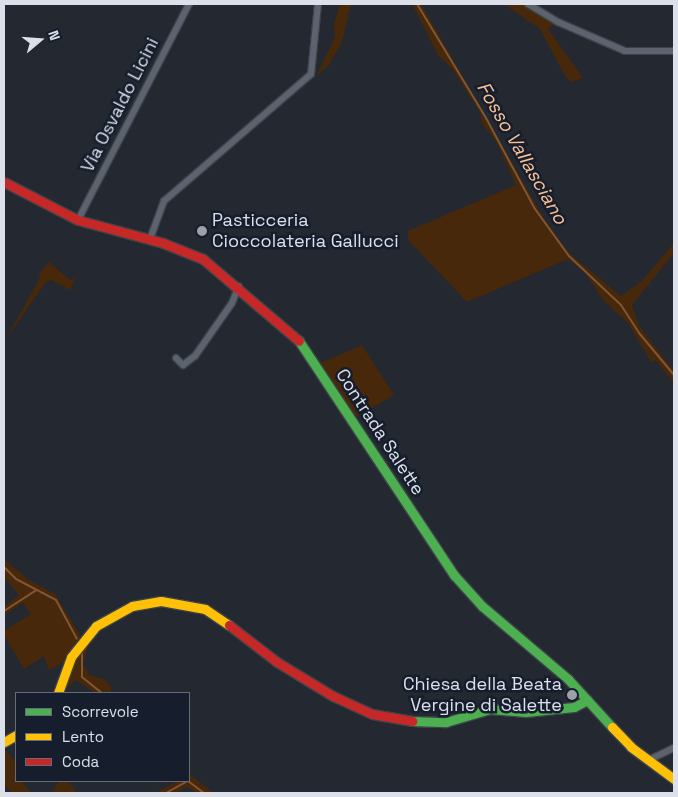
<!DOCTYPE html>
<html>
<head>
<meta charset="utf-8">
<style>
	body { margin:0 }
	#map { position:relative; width:678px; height:797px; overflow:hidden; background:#242831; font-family:"Space Grotesk",sans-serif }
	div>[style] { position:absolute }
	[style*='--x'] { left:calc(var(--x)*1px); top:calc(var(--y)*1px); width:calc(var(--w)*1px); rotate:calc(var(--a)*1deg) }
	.green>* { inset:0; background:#47280a }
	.stream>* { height:2px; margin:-1px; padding:0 1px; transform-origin:1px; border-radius:1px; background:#805635 }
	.roads { filter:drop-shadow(1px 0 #3e434a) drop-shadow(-1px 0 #3e434a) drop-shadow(0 1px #3e434a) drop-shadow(0 -1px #3e434a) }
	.street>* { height:6px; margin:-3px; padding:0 3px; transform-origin:3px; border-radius:3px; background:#5d636e }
	.fast>* { height:9px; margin:-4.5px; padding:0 4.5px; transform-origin:4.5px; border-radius:4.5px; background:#4caf50 }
	.slow>* { height:9px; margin:-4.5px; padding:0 4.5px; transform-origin:4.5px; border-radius:4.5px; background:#ffc107 }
	.jam>* { height:9px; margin:-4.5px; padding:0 4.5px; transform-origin:4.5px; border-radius:4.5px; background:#c62828 }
	.dots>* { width:14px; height:14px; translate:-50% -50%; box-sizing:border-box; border:2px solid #161d2c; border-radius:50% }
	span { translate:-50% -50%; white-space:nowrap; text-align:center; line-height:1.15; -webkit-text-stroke:5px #161d2c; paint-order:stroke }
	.street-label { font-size:18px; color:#dbe0ea }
	.poi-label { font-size:18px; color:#dbe0ea }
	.left { translate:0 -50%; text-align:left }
	.right { translate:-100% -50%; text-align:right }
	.water-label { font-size:19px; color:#fac194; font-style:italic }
	.frame { position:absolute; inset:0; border:5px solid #dbe0ea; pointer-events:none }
	.legend { position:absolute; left:15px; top:692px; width:175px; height:90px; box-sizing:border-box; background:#161d2c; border:1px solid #656b78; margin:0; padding:6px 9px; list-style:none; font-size:15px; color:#dbe0ea }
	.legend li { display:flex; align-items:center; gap:10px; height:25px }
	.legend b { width:25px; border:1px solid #656b78 }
	.north { position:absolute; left:15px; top:15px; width:50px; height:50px; -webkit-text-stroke:4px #161d2c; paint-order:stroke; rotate:72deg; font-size:14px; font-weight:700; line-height:20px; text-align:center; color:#dbe0ea }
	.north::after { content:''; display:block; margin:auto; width:18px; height:22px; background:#dbe0ea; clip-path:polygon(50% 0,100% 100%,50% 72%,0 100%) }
</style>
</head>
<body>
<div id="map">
	<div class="green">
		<i style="clip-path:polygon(340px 4px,351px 4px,342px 42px,328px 66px,316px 77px,335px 37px,334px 24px)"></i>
		<i style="clip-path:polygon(412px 4px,421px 4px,543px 217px,570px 254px,621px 296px,642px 281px,674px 243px,674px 253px,632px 305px,639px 326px,674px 371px,674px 383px,655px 360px,651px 362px,628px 323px,604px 301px,585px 273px,568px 259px,467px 302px,408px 240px,408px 231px,516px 185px,497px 143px,481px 122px,481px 114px,453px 70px,438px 55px)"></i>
		<i style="clip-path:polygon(504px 4px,526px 4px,555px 24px,548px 29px,583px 78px,572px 82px,565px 76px,540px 29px)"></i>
		<i style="clip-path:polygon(49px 262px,70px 280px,74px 279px,79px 271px,70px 290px,51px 280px,45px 283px,4px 342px,40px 278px,39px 274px)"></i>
		<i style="clip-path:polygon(362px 345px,394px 395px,356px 417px,320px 363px)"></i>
		<i style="clip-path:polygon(4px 559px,29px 580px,55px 594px,79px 633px,80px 637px,67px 660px,49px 670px,44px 656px,24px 669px,4px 635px,4px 631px,31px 614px,23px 603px,4px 615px,4px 607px,19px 595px,4px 577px)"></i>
		<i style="clip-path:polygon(91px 637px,83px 664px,90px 675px,104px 679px,111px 686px,111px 693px,95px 693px,76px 680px,63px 691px,74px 658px)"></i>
		<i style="clip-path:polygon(4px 749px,16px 762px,16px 781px,21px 781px,31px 793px,12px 793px,4px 784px)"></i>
		<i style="clip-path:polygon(189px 774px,214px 793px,198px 793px,187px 787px,175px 793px,155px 793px,178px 781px,189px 781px)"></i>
		<i style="clip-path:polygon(59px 781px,68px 781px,77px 793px,51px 793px)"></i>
	</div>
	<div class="stream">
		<i style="--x:417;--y:4;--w:133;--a:58.8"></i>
		<i style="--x:486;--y:118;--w:103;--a:61.7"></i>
		<i style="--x:535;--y:209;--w:58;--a:54.1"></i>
		<i style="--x:569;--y:256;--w:71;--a:43.3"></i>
		<i style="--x:621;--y:305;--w:33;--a:57"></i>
		<i style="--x:639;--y:333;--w:55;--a:50.2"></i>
		<i style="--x:4;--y:567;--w:17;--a:45"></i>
		<i style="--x:16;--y:579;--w:45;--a:27.7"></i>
		<i style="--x:56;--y:600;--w:44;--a:61.7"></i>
		<i style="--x:4;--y:611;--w:38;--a:-33"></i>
		<i style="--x:82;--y:653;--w:24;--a:90"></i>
		<i style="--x:82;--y:677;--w:26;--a:39"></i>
		<i style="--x:188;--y:781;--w:20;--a:37"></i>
		<i style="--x:166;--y:793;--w:25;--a:-29"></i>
	</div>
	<div class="roads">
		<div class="street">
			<i style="--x:528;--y:4;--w:35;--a:31"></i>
			<i style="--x:558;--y:22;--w:73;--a:23.4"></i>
			<i style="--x:625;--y:51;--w:49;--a:0"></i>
			<i style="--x:78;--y:220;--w:243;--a:-62.8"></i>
			<i style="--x:150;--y:239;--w:40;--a:-69.8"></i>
			<i style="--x:164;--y:201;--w:194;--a:-40.8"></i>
			<i style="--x:311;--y:74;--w:70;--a:-84.3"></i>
			<i style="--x:176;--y:358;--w:10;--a:45"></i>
			<i style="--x:183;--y:365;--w:15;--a:-37"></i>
			<i style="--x:195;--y:356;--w:65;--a:-55.1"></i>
			<i style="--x:232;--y:303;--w:18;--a:-68"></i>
			<i style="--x:649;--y:760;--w:28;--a:-26"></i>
		</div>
		<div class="fast">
			<i style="--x:299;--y:341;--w:281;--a:56.5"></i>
			<i style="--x:454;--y:575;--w:42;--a:47.9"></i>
			<i style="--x:482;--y:606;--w:113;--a:40.3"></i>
			<i style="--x:568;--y:679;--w:65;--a:47.5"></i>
			<i style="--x:412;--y:721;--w:34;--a:2"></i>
			<i style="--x:446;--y:722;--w:46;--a:-16.5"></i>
			<i style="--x:490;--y:709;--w:36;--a:5"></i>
			<i style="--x:526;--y:712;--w:48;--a:-5.9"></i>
			<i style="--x:574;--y:707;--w:15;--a:-28"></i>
		</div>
		<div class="slow">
			<i style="--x:58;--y:693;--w:38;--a:-70"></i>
			<i style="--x:71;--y:657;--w:40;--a:-51"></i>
			<i style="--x:96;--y:626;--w:41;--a:-29.1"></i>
			<i style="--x:132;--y:606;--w:29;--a:-10"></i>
			<i style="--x:161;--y:601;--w:45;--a:10.3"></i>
			<i style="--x:205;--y:609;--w:29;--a:34"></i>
			<i style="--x:612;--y:727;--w:28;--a:46"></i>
			<i style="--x:631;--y:747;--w:54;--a:36.7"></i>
			<i style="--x:4;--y:742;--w:14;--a:-30"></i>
		</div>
		<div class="jam">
			<i style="--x:4;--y:182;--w:83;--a:27.2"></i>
			<i style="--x:78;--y:220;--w:88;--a:15.1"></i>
			<i style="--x:163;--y:243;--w:43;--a:21.8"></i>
			<i style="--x:203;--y:259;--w:126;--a:40.5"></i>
			<i style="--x:229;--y:625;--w:61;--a:37.6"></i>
			<i style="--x:277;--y:662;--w:66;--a:31.3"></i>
			<i style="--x:333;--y:696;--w:43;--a:24.8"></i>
			<i style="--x:372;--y:714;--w:41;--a:9.9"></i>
		</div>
	</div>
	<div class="dots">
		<i style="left:202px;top:231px;background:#9ba0a9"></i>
		<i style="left:572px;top:695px;background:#9ba0a9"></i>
	</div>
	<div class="street-label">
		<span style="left:120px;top:105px;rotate:-63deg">Via Osvaldo Licini</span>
		<span style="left:380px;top:432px;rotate:57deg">Contrada Salette</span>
	</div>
	<div class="poi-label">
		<span class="left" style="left:212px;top:231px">Pasticceria<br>Cioccolateria Gallucci</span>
		<span class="right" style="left:562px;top:695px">Chiesa della Beata<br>Vergine di Salette</span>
	</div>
	<div class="water-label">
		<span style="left:522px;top:153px;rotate:60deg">Fosso Vallasciano</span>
	</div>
	<div class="frame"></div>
	<ul class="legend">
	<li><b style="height:6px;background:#4caf50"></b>Scorrevole</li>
	<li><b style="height:6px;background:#ffc107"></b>Lento</li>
	<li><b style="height:6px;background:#c62828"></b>Coda</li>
	</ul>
	<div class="north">N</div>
</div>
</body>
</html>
